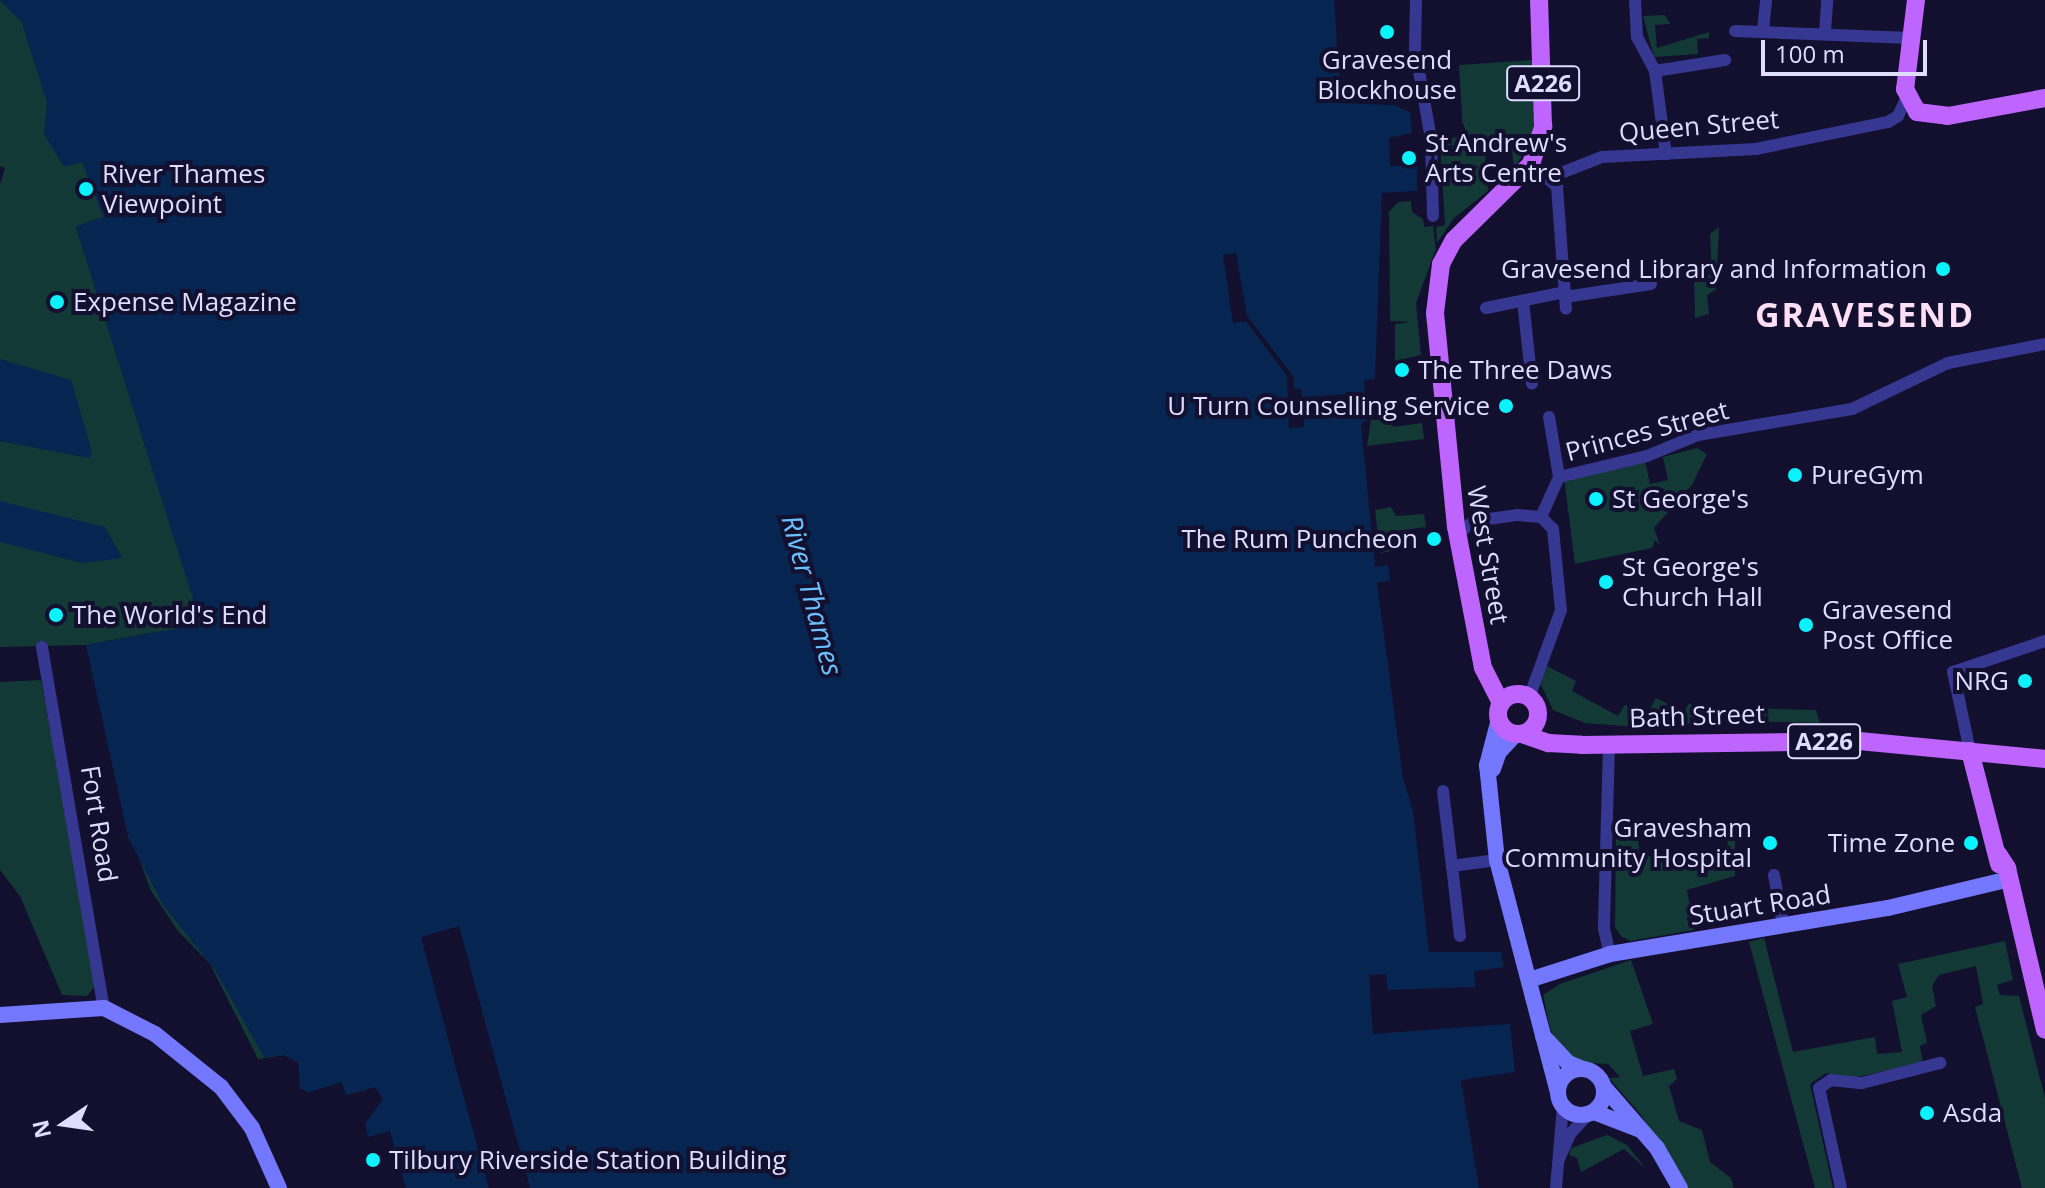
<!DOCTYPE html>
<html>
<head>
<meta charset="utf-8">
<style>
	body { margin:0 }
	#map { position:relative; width:2045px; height:1188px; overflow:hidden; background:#130f2e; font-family:"Open Sans",sans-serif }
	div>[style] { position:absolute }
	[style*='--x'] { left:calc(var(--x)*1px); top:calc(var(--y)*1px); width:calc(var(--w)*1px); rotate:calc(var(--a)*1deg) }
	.green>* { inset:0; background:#123936 }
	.water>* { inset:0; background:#062551 }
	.pier>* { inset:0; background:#130f2e }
	.street>* { height:12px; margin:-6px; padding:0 6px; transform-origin:6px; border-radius:6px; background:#363791 }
	.secondary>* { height:16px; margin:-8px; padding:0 8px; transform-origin:8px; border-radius:8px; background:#7477ff }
	.secondary>.ring { margin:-8px; padding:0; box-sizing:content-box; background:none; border:16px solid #7477ff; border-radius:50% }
	.primary>* { height:18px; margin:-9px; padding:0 9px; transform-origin:9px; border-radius:9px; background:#be64ff }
	.primary>.ring { margin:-9px; padding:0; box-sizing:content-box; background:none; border:18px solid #be64ff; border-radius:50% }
	.dots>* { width:22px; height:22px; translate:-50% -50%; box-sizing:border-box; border:4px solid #130f2e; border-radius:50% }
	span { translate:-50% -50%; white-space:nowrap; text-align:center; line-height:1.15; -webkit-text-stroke:8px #130f2e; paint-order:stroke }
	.shield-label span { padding:2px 6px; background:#130f2e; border:2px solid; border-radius:6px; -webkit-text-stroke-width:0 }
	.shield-label { font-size:24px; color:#dfddff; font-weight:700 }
	.poi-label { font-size:26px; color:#dfddff }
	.left { translate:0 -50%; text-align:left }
	.right { translate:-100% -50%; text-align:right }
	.street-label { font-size:26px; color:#dfddff }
	.water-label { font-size:28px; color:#6bc1ff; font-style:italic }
	.district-label { font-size:34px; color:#ffdff5; font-weight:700; letter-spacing:2px }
	.north { position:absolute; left:24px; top:1084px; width:80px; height:80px; -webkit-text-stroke:6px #130f2e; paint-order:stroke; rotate:257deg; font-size:22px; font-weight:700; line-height:32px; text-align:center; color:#dfddff }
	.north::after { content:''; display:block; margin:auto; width:28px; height:36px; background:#dfddff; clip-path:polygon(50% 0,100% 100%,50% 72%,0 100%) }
	.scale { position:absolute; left:1761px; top:40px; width:166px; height:36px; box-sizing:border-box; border:4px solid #dfddff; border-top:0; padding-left:10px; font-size:24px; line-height:28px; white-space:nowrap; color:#dfddff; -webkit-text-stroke:6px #130f2e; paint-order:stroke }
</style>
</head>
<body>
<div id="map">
	<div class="green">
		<i style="clip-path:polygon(evenodd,0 0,22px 22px,35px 64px,80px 0,367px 1090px,346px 1095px,342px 1082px,308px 1092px,300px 1088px,299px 1063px,284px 1055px,258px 1059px,210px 964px,178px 931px,150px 889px,128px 826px,93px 675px,156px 632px,86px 645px,0 647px,0 185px,5px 168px,0 166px,0 0,97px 219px,192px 592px,76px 227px,97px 219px)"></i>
		<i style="clip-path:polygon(1665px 15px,1670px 24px,1655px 25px,1657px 48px,1709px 32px,1709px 38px,1697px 39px,1698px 54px,1654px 57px,1643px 16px)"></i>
		<i style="clip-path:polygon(1532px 60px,1534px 124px,1527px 149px,1514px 168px,1512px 151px,1485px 155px,1488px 191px,1454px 218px,1437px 243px,1436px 227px,1445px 225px,1440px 142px,1463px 135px,1459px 65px)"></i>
		<i style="clip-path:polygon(1411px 201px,1412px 212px,1423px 219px,1424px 227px,1433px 226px,1436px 249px,1416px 303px,1421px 355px,1395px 361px,1395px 324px,1411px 322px,1390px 321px,1389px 212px,1398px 202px)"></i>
		<i style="clip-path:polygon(1719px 227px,1716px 290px,1707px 295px,1709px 314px,1695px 318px,1694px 277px,1712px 275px,1710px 234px)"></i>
		<i style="clip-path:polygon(1371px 420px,1388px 420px,1393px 427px,1422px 423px,1424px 439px,1367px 446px)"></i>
		<i style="clip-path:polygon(1697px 448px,1707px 454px,1692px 485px,1654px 528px,1660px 545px,1655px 540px,1652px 548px,1575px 564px,1564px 478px,1645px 461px,1650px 484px,1668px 480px,1663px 457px)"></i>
		<i style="clip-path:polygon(1391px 507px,1396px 516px,1424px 514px,1426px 527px,1396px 531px,1399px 550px,1380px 553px,1375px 510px)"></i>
		<i style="clip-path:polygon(1547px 666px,1576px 681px,1572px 691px,1618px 716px,1625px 705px,1648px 713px,1656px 698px,1684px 712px,1689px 703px,1700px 710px,1709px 704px,1715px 722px,1638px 727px,1585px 723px,1553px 710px,1540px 683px)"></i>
		<i style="clip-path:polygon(41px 680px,98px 982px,87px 996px,62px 995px,20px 896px,0 870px,0 682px)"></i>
		<i style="clip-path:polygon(1742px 708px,1816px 710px,1820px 723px,1732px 721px)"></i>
		<i style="clip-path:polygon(1728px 825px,1744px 825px,1745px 830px,1735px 831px,1735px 876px,1687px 890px,1694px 930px,1630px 941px,1621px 936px,1615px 927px,1616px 829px,1638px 829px,1639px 856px,1727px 859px)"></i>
		<i style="clip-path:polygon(1764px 938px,1793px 1052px,1875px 1037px,1877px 1054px,1902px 1052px,1892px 1001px,1907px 997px,1898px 964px,2005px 941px,2013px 980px,1997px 985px,2000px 995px,2019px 996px,2045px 1098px,2045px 1188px,2022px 1188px,1975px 1007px,1983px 1004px,1976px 966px,1939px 975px,1932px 986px,1936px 1006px,1921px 1015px,1927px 1043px,1920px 1046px,1923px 1063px,1852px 1078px,1826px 1073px,1810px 1084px,1833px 1188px,1815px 1188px,1749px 942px)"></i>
		<i style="clip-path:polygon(1631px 960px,1653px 1024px,1630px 1031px,1643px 1076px,1674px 1069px,1677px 1079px,1669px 1086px,1679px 1121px,1702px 1130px,1710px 1162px,1731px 1178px,1734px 1188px,1686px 1188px,1641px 1115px,1609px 1078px,1620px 1077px,1608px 1064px,1581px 1062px,1561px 1049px,1550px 1029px,1543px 995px,1560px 984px)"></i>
		<i style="clip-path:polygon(1607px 1135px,1627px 1145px,1646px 1169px,1624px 1149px,1581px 1172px,1577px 1158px,1569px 1155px,1571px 1148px)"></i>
	</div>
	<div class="water">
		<i style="clip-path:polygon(0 0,1334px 0,1341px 103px,1394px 105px,1410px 112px,1412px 133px,1389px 138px,1390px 166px,1417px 165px,1417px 191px,1382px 193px,1375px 379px,1364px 380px,1367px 420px,1361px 424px,1375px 567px,1388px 565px,1390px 581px,1377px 583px,1403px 778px,1413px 811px,1429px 952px,1501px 952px,1504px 967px,1474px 971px,1480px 1026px,1510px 1024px,1515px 1072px,1461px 1080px,1479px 1188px,406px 1188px,390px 1131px,368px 1137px,365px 1124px,383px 1099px,375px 1087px,346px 1095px,342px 1082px,308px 1092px,300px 1088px,300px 1063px,284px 1055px,264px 1057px,215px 970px,163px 905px,128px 837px,86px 645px,174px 629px,193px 599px,76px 227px,103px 217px,101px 211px,82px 162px,64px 167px,44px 134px,47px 103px,22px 22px)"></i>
		<i style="clip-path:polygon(0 359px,71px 380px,92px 452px,89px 458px,0 441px)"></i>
		<i style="clip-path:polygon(0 501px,105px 527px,122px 558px,82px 563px,0 542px)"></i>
	</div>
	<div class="pier">
		<i style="clip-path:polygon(1236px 253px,1247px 316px,1293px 376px,1294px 389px,1301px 389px,1302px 397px,1369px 393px,1371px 414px,1304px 418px,1304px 427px,1289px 428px,1287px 376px,1246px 321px,1233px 323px,1223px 255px)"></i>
		<i style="clip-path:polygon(459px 926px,482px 1011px,530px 1188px,489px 1188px,459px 1080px,421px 937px)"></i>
		<i style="clip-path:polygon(1386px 974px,1388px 990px,1476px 987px,1480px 1026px,1373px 1034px,1369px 975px)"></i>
	</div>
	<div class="street">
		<i style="--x:1416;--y:0;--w:49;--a:91.2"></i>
		<i style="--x:1415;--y:49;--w:91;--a:79.9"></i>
		<i style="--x:1431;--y:139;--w:77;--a:88.5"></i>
		<i style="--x:1635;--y:0;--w:37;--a:87"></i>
		<i style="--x:1637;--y:37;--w:38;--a:62"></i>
		<i style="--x:1655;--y:71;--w:84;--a:82.5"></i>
		<i style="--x:1763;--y:30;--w:30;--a:-84"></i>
		<i style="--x:1735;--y:31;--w:175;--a:2.3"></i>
		<i style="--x:1825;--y:32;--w:32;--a:-86"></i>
		<i style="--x:1655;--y:71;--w:71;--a:-8.9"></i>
		<i style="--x:1531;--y:164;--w:35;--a:41"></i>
		<i style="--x:1557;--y:187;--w:122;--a:85.8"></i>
		<i style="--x:1551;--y:177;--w:55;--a:-21.4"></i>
		<i style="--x:1602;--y:157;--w:154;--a:-3"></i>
		<i style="--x:1756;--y:149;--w:135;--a:-11.6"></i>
		<i style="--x:1888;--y:122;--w:12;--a:-31"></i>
		<i style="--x:1898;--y:116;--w:19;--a:-65"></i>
		<i style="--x:1565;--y:297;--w:87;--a:-8.6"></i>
		<i style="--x:1523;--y:301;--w:83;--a:83.8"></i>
		<i style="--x:1486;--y:308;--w:81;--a:-11.4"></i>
		<i style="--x:1549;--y:417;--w:61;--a:80.5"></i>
		<i style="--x:1541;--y:517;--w:44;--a:-65.8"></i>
		<i style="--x:1559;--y:477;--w:90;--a:-13.4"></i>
		<i style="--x:1647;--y:456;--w:55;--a:-22.4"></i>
		<i style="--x:1698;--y:435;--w:156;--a:-9.6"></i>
		<i style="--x:1852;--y:409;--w:106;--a:-25.6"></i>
		<i style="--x:1948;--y:363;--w:99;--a:-11.1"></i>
		<i style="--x:1459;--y:533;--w:19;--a:-39"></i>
		<i style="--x:1474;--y:521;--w:43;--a:-7.9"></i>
		<i style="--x:1517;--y:515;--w:24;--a:5"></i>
		<i style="--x:1541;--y:517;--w:17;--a:45"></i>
		<i style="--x:1553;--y:529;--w:81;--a:84.4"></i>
		<i style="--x:1561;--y:610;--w:94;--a:110"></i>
		<i style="--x:42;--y:647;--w:366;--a:80.3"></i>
		<i style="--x:1609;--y:745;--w:184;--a:91.6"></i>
		<i style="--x:1604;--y:929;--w:26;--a:77"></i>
		<i style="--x:1970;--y:751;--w:81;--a:-102.1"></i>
		<i style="--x:1953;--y:672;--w:97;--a:-18.6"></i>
		<i style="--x:1443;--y:791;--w:76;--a:83.2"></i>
		<i style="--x:1774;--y:875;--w:51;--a:79.8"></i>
		<i style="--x:1460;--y:936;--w:70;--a:-96.5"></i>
		<i style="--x:1452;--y:866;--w:45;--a:-7.6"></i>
		<i style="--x:1559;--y:1159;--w:27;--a:-66"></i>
		<i style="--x:1570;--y:1134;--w:26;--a:-47"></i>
		<i style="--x:1556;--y:1188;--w:82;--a:-85.1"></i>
		<i style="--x:1841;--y:1188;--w:102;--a:-102.4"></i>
		<i style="--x:1819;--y:1088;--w:14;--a:-34"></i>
		<i style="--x:1831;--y:1080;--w:31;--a:6"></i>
		<i style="--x:1862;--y:1083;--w:81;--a:-14.4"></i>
	</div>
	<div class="secondary">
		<i style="--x:1499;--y:719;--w:48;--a:104.6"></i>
		<i style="--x:1487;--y:765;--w:96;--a:84"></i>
		<i style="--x:1497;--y:860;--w:240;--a:75.3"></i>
		<i style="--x:1493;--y:769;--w:18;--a:-71"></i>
		<i style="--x:1499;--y:752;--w:25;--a:-47"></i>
		<i style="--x:1529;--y:980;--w:85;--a:-17.8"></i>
		<i style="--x:1610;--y:954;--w:282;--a:-9.4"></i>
		<i style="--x:1888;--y:908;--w:116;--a:-13.4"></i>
		<i style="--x:0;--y:1015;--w:104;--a:-3.9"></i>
		<i style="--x:104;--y:1008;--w:57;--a:27"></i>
		<i style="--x:155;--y:1034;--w:85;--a:38.8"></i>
		<i style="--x:221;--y:1087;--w:51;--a:52.9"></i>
		<i style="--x:252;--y:1128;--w:66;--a:65.8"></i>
		<i style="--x:1543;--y:1036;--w:37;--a:47"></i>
		<i style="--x:1568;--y:1063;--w:16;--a:22"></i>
		<i class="ring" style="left:1558px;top:1069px;width:30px;height:30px"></i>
		<i style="--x:1604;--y:1087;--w:81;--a:49"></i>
		<i style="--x:1657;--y:1148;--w:46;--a:60.1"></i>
		<i style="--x:1594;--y:1112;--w:50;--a:21"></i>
	</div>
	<div class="primary">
		<i style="--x:1916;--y:0;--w:90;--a:97"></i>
		<i style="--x:1905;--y:89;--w:26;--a:62"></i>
		<i style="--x:1917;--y:112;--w:31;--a:7"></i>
		<i style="--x:1948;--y:116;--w:99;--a:-10.5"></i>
		<i class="ring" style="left:1498px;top:694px;width:22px;height:22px"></i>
		<i style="--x:1501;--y:703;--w:39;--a:-117"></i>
		<i style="--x:1483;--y:668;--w:144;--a:-100.8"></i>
		<i style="--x:1456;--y:527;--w:215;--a:-95.6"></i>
		<i style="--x:1435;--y:313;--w:49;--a:-83"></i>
		<i style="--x:1441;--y:264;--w:27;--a:-62"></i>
		<i style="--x:1454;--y:240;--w:108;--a:-44.6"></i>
		<i style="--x:1531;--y:164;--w:40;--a:-72"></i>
		<i style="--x:1543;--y:126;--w:126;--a:-91.8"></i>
		<i style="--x:1522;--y:734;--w:28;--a:19"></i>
		<i style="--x:1548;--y:743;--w:34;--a:3"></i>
		<i style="--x:1582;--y:745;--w:277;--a:-0.8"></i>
		<i style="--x:1859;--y:741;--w:187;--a:5.5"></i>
		<i style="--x:1970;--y:751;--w:117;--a:75.6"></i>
		<i style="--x:1998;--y:854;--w:17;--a:57"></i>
		<i style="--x:2007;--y:868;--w:166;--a:76.8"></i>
	</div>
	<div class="dots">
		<i style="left:1387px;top:32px;background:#09f2ff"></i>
		<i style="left:1409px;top:158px;background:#09f2ff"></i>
		<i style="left:86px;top:189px;background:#09f2ff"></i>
		<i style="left:1943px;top:269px;background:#09f2ff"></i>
		<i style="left:57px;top:302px;background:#09f2ff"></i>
		<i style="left:1402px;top:370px;background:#09f2ff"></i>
		<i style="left:1506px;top:406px;background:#09f2ff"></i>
		<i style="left:1795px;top:475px;background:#09f2ff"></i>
		<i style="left:1596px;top:499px;background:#09f2ff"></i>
		<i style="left:1434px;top:539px;background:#09f2ff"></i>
		<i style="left:1606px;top:582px;background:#09f2ff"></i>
		<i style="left:56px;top:615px;background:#09f2ff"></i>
		<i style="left:1806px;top:625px;background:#09f2ff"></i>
		<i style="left:2025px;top:681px;background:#09f2ff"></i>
		<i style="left:1770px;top:843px;background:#09f2ff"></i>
		<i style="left:1971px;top:843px;background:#09f2ff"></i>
		<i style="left:1927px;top:1113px;background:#09f2ff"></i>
		<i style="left:373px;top:1160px;background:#09f2ff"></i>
	</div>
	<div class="shield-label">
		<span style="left:1543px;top:83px">A226</span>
		<span style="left:1824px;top:741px">A226</span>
	</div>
	<div class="poi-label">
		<span style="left:1387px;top:75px">Gravesend<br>Blockhouse</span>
		<span class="left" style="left:1425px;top:158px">St Andrew's<br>Arts Centre</span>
		<span class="left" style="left:102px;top:189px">River Thames<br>Viewpoint</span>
		<span class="right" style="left:1927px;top:269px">Gravesend Library and Information</span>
		<span class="left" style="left:73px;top:302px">Expense Magazine</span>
		<span class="left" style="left:1418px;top:370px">The Three Daws</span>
		<span class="right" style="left:1490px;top:406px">U Turn Counselling Service</span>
		<span class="left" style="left:1811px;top:475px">PureGym</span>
		<span class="left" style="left:1612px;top:499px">St George's</span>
		<span class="right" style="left:1418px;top:539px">The Rum Puncheon</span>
		<span class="left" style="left:1622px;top:582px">St George's<br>Church Hall</span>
		<span class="left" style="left:1822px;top:625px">Gravesend<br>Post Office</span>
		<span class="left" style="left:72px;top:615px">The World's End</span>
		<span class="right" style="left:2009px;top:681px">NRG</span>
		<span class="right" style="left:1752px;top:843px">Gravesham<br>Community Hospital</span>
		<span class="right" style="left:1955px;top:843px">Time Zone</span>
		<span class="left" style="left:1943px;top:1113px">Asda</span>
		<span class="left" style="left:389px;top:1160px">Tilbury Riverside Station Building</span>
	</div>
	<div class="street-label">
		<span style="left:1699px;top:126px;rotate:-5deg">Queen Street</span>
		<span style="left:1647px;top:431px;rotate:-15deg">Princes Street</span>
		<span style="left:1488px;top:555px;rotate:80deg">West Street</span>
		<span style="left:1697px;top:716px;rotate:-2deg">Bath Street</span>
		<span style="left:99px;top:824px;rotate:81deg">Fort Road</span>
		<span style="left:1760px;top:905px;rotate:-9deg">Stuart Road</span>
	</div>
	<div class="water-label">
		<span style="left:813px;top:595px;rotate:75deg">River Thames</span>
	</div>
	<div class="district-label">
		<span style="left:1865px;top:315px">GRAVESEND</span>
	</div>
	<div class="north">N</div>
	<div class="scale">100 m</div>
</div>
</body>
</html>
